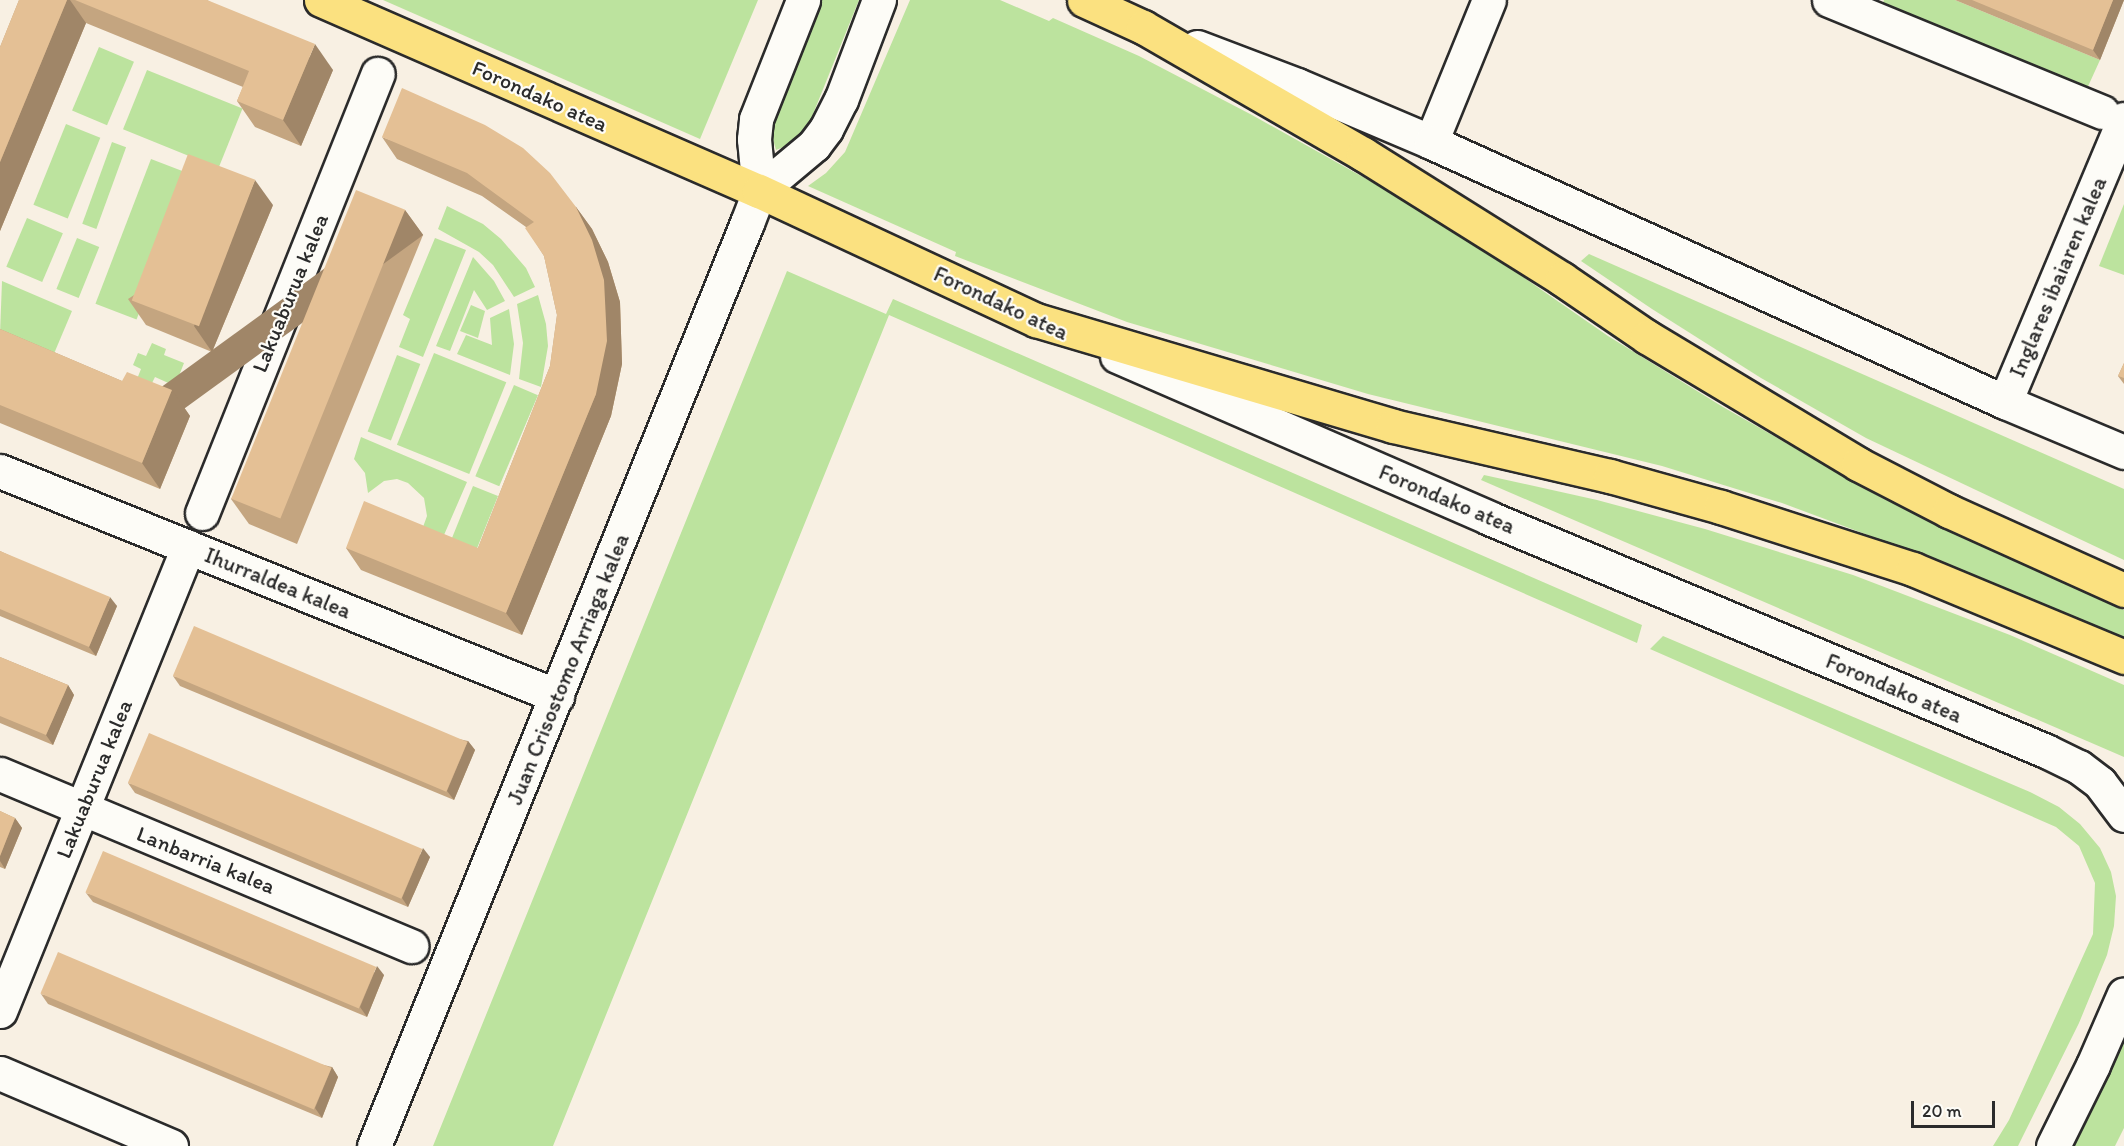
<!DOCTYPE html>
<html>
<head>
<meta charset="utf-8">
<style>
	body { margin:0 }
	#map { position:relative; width:2124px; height:1146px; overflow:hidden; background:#f8f0e3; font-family:Itim,sans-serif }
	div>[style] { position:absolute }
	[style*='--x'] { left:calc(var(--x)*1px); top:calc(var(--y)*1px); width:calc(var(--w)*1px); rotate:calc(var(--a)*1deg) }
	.green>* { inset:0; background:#bce39e; transform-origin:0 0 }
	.roads { filter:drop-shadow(2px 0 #2b2b2b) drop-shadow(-2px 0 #2b2b2b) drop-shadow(0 2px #2b2b2b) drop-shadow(0 -2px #2b2b2b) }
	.street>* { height:33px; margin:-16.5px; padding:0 16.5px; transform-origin:16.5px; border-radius:16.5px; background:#fdfcf7 }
	.secondary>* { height:33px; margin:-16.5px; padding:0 16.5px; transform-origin:16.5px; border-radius:16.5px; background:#fdfcf7 }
	.primary>* { height:33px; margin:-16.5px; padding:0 16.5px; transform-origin:16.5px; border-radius:16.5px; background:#fbe180 }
	.highway>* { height:33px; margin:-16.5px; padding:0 16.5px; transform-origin:16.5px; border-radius:16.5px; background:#fbe180 }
	.wall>* { inset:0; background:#c4a580 }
	.shaded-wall>* { inset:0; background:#a08668; transform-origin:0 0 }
	.building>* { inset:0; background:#e4c095; transform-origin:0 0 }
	span { translate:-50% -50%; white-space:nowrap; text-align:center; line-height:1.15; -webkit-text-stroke:4.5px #fdfcf7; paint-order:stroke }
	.street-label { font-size:22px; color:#2b2b2b }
	.scale { position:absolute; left:1911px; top:1101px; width:84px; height:27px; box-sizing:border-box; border:3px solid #2b2b2b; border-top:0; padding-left:8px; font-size:18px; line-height:21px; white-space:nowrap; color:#2b2b2b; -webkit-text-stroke:4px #fdfcf7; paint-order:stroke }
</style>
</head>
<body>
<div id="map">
	<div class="green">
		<i style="clip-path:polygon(383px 0,758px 0,700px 139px)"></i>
		<i style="clip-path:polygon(816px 0,859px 0,811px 119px,799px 135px,786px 146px,776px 150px,771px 132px,772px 107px)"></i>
		<i style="clip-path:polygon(910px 0,1000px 0,1049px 21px,1053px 18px,1139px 56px,1252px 115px,1379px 186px,1490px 254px,1608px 336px,1723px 407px,1882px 498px,2124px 610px,2124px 638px,1975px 575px,1782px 503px,1662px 466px,1368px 394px,1127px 322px,955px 256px,956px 252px,808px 186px,826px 173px,845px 152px)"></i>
		<i style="clip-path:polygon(1884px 0,1955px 0,2100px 60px,2085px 93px,1880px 11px)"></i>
		<i style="left:99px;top:47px;width:38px;height:69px;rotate:23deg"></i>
		<i style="left:147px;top:70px;width:103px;height:64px;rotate:22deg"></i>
		<i style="left:66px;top:124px;width:37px;height:87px;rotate:22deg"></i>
		<i style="left:112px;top:142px;width:15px;height:87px;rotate:20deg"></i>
		<i style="left:151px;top:159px;width:44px;height:155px;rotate:21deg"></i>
		<i style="clip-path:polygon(2124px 204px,2124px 275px,2099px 266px)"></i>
		<i style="clip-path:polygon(447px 206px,483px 224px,501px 239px,526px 268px,535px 287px,514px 297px,493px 265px,479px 252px,438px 229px)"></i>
		<i style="left:27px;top:218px;width:39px;height:53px;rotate:23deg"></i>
		<i style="left:77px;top:238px;width:24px;height:55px;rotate:22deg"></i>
		<i style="clip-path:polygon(435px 238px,466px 250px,423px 357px,399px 347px,410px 319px,403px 315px)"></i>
		<i style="clip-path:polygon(1589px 254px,2124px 489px,2124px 560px,1866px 438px,1761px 378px,1652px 309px,1581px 261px)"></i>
		<i style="clip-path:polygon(473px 257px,494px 281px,505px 301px,487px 310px,474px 290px,450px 351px,436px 346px)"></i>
		<i style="clip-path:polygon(787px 271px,886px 314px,893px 299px,1642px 625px,1637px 643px,889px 315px,553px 1146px,433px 1146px)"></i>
		<i style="clip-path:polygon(2px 281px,72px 311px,53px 356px,0 334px)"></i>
		<i style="clip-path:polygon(538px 295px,546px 324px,548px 346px,541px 387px,519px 379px,523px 343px,517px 304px)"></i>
		<i style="clip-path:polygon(471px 305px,485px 311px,478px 338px,460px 331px)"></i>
		<i style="clip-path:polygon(509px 309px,514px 344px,510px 375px,457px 354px,466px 335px,492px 345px,490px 318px)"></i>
		<i style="clip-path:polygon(152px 343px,166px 349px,164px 355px,184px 363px,175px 386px,155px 377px,151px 385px,137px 379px,141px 369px,133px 365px,138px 353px,146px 356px)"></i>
		<i style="left:434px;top:353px;width:78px;height:99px;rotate:22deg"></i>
		<i style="left:397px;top:355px;width:25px;height:82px;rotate:21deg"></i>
		<i style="left:514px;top:385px;width:26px;height:99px;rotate:23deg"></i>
		<i style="clip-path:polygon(361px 437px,467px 482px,444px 535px,423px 527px,427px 516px,424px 498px,408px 483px,397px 479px,384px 481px,368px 493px,365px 473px,354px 459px)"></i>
		<i style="clip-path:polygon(1484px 475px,1597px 500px,1705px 529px,1853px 575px,2010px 635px,2124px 685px,2124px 757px,1481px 480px)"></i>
		<i style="left:473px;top:486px;width:27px;height:58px;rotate:22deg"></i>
		<i style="clip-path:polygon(1663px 636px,2030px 792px,2059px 807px,2080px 824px,2100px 848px,2111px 872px,2116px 896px,2114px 926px,2107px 955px,2079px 1023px,2018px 1146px,1993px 1146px,2009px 1120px,2093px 934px,2095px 883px,2079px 846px,2056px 827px,1650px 649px)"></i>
		<i style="clip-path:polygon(2124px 1022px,2124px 1128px,2115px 1146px,2067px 1146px)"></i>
	</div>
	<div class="roads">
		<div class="street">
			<i style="--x:1829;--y:0;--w:295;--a:22.3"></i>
			<i style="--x:1431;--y:142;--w:153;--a:-67.8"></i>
			<i style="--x:759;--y:191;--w:72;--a:-39.9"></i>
			<i style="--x:814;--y:145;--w:20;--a:-53"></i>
			<i style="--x:826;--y:129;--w:33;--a:-63"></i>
			<i style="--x:841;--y:100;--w:107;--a:-69.2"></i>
			<i style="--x:2005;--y:402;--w:307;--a:-67.2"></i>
			<i style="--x:0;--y:471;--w:601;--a:22"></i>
			<i style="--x:202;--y:513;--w:473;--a:-68.2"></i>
			<i style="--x:0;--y:774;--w:446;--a:22.7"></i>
			<i style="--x:0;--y:1011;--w:501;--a:-67.94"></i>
			<i style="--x:0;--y:1073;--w:186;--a:23.1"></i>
			<i style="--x:374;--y:1146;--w:996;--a:-68"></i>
			<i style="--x:747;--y:223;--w:34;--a:-69"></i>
			<i style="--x:759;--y:191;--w:52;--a:-95.5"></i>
			<i style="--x:754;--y:139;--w:20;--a:-84"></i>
			<i style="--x:756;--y:119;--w:128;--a:-68.4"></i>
		</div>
		<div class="secondary">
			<i style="--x:1197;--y:47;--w:107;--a:20.8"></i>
			<i style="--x:1297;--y:85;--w:146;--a:23"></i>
			<i style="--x:1431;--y:142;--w:630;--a:24.37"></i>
			<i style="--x:2005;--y:402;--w:129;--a:22.8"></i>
			<i style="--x:1117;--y:356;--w:406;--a:23.5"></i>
			<i style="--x:1489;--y:518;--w:604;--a:22.7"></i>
			<i style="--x:2046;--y:751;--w:37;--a:26"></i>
			<i style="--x:2079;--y:767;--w:26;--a:37"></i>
			<i style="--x:2100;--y:783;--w:40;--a:53"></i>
			<i style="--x:2053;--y:1146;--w:90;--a:-63.7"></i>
			<i style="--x:2093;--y:1065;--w:77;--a:-66.4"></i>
		</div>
		<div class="primary">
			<i style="--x:321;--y:0;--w:478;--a:23.6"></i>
			<i style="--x:759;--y:191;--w:306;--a:25"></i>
			<i style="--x:1084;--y:0;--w:65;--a:24.6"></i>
		</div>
		<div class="highway">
			<i style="--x:1143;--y:27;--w:254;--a:30"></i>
			<i style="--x:1363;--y:154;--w:235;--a:32.1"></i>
			<i style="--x:1562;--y:279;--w:103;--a:34.3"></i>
			<i style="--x:1647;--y:337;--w:246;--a:31"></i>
			<i style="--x:1858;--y:464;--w:102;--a:27.3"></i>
			<i style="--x:1949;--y:511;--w:192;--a:24.3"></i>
			<i style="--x:1036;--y:320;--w:372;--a:16.5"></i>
			<i style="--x:1393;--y:426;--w:223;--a:13"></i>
			<i style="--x:1610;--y:476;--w:115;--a:15.6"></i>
			<i style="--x:1721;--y:507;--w:202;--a:17.9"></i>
			<i style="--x:1913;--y:569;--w:229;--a:22.6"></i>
		</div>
	</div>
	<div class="wall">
		<i style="clip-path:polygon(19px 0,207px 0,333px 70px,301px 146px,255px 127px,237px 101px,243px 87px,86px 23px,0 231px,0 47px)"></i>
		<i style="clip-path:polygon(1955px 0,2124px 0,2100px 60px)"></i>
		<i style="clip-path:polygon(382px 137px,576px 207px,592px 229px,608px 262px,620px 302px,622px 364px,611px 416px,522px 635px,361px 570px,346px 548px,478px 548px,550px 366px,557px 315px,544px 256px,526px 227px,482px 196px,397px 159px)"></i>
		<i style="clip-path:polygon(273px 205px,212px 352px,146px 325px,128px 299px)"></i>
		<i style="clip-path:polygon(405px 210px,423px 235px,297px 544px,249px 524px,231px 499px)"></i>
		<i style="clip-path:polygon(0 329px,122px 381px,172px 390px,190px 416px,160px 489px,0 423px)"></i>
		<i style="clip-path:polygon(2124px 363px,2124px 384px,2118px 376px)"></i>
		<i style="clip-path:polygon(0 551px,117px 606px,96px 656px,0 616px)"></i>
		<i style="clip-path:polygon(0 657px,68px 685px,74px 695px,53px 745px,0 723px)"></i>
		<i style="clip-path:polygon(173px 676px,468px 741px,475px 750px,454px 800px,180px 686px)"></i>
		<i style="clip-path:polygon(128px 783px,430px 857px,408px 907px,135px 793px)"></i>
		<i style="clip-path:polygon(0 811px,15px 818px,22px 828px,5px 869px,0 867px)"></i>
		<i style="clip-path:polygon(86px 893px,384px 975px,367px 1017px,93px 902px)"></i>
		<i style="clip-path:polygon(41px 994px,332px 1067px,338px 1077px,322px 1118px,48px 1004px)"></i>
	</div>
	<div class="shaded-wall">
		<i style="clip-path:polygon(67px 0,70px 0,86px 23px,0 231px,0 162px)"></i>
		<i style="clip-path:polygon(2113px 0,2124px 0,2100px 60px,2093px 50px)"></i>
		<i style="clip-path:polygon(315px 44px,333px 70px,301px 146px,283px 120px)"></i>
		<i style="clip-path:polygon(255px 180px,273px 205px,212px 352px,194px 326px)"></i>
		<i style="clip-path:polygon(576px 207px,592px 229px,608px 262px,620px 302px,622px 364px,611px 416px,522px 635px,506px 613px,596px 394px)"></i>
		<i style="left:405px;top:210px;width:31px;height:333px;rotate:54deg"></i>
		<i style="clip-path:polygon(172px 390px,190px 416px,160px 489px,142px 463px)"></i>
		<i style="clip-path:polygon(110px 597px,117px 606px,96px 656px,89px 647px)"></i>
		<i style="clip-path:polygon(68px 685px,74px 695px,53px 745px,46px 735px)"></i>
		<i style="clip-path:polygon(468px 741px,475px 750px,454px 800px,447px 791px)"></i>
		<i style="clip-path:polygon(15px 818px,22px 828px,5px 869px,0 861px,0 856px)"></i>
		<i style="clip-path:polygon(423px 848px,430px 857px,408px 907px,402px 898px)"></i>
		<i style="clip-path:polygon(377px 966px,384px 975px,367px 1017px,360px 1007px)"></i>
		<i style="clip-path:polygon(332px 1067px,338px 1077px,322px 1118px,315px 1108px)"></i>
	</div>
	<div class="building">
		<i style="clip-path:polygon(19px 0,67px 0,0 162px,0 47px)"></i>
		<i style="clip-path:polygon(75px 0,207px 0,315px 44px,283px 120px,237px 101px,249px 71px)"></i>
		<i style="clip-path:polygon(1972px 0,2113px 0,2093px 50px)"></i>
		<i style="clip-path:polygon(402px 88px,485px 125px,523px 148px,550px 173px,576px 207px,592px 240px,604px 280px,607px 341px,596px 394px,506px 613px,346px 548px,364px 501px,478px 548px,550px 366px,557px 315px,544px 256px,525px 228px,534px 222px,467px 173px,382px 137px)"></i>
		<i style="left:188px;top:154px;width:72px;height:157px;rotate:21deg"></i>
		<i style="left:356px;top:190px;width:53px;height:333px;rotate:22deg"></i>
		<i style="clip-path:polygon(0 329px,122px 381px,127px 372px,172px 390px,142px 463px,0 405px)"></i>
		<i style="clip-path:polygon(2124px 363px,2124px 378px,2118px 376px)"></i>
		<i style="clip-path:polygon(0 551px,110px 597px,89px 647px,0 609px)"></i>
		<i style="left:194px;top:626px;width:297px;height:54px;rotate:23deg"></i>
		<i style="clip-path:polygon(0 657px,68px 685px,46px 735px,0 716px)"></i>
		<i style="left:149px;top:733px;width:297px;height:54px;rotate:23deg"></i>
		<i style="clip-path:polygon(0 811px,15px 818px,0 856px)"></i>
		<i style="left:103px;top:851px;width:297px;height:45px;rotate:23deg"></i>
		<i style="left:58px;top:952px;width:297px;height:45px;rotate:23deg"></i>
	</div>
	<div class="street-label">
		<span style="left:540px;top:96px;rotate:24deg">Forondako atea</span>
		<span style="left:2058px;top:277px;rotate:-67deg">Inglares ibaiaren kalea</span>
		<span style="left:290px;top:293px;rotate:-68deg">Lakuaburua kalea</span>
		<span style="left:1001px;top:303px;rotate:25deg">Forondako atea</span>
		<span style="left:1447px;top:499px;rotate:23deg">Forondako atea</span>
		<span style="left:278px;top:583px;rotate:22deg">Ihurraldea kalea</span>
		<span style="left:568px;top:669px;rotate:-68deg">Juan Crisostomo Arriaga kalea</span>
		<span style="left:1894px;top:688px;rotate:23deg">Forondako atea</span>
		<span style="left:94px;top:779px;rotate:-68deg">Lakuaburua kalea</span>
		<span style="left:206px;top:860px;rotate:22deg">Lanbarria kalea</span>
	</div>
	<div class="scale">20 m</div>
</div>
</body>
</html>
